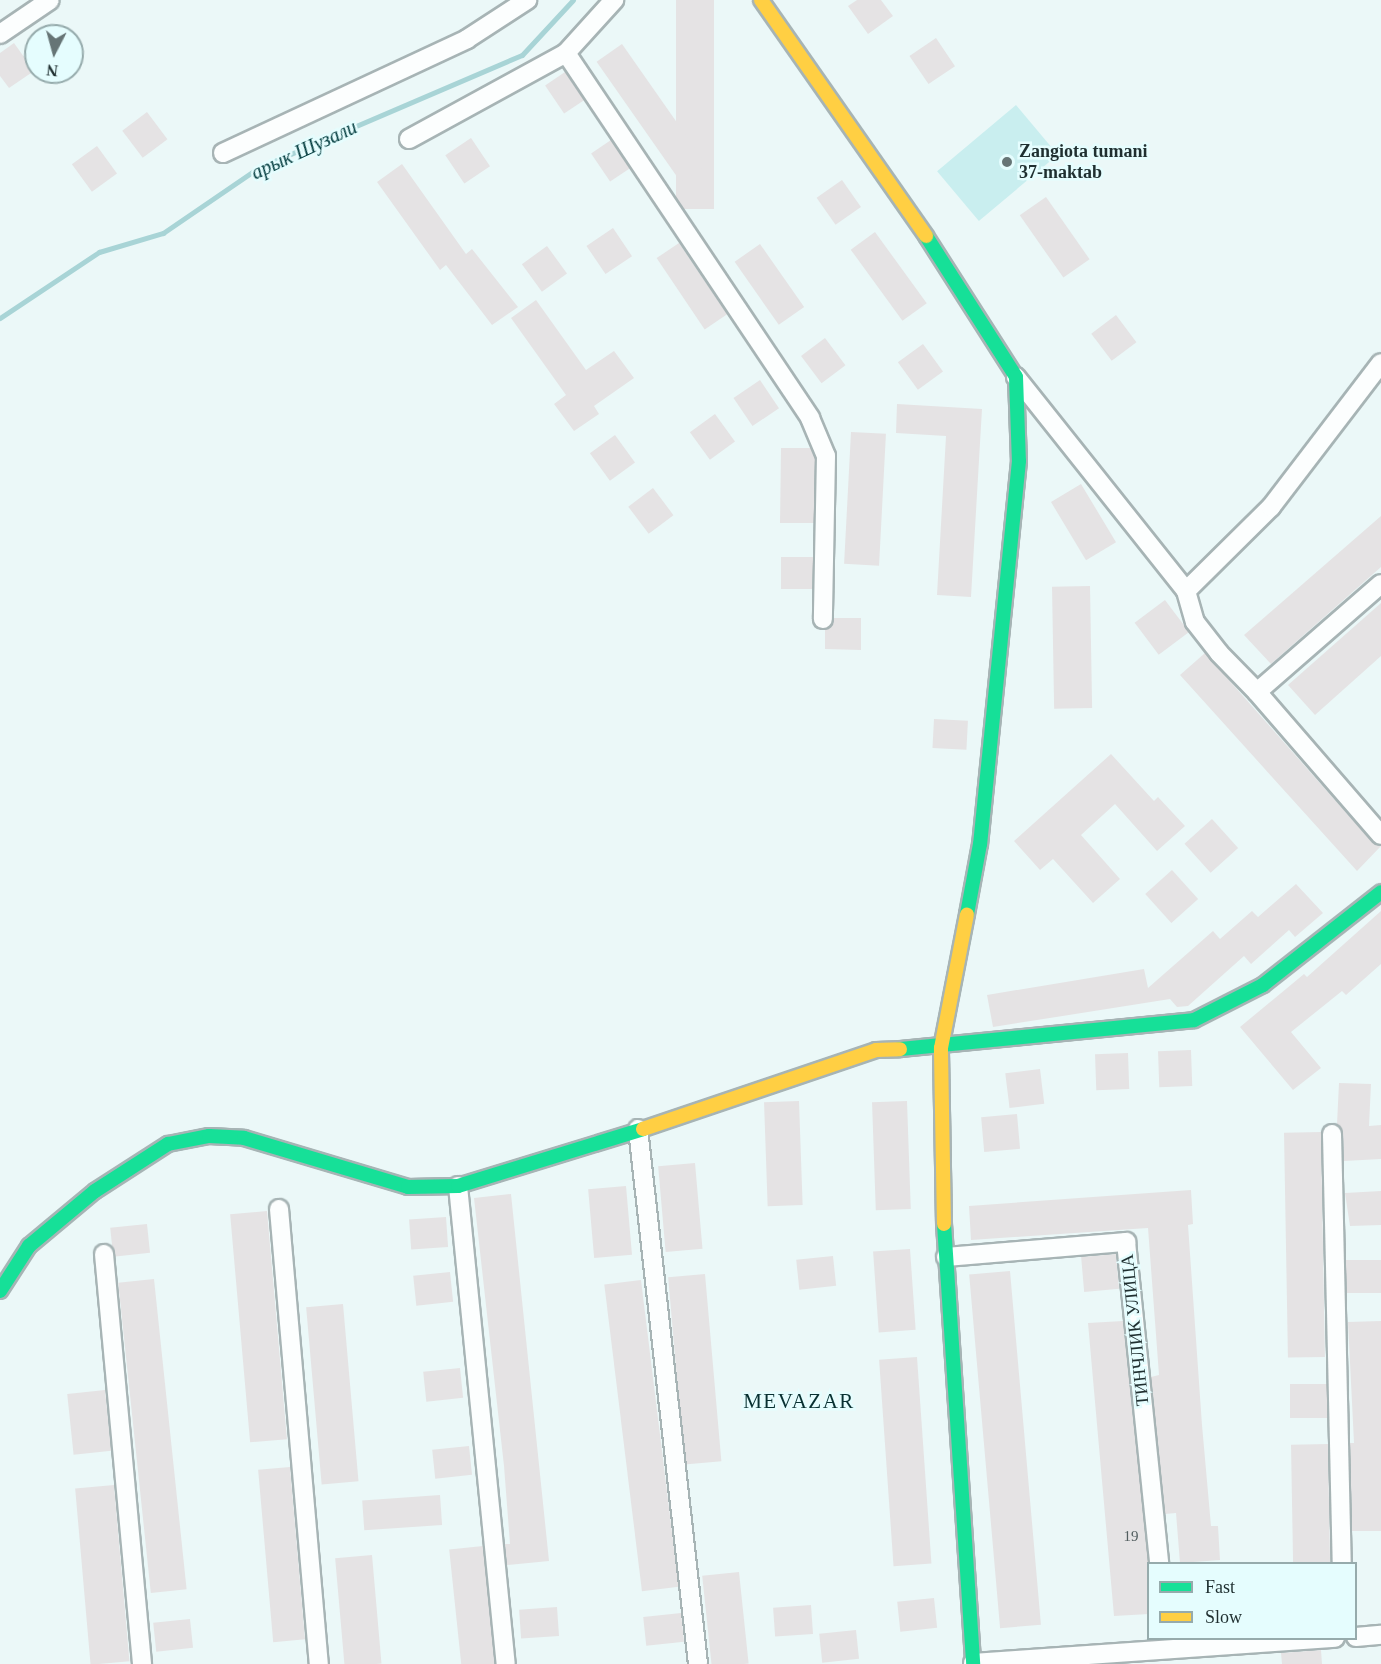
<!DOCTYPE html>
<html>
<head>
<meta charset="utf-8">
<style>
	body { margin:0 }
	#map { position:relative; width:1381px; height:1664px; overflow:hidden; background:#ebf8f8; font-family:"Times New Roman",serif }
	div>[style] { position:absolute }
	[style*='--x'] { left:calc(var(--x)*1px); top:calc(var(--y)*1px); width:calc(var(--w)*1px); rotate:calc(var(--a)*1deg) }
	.green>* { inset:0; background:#c9eeef; transform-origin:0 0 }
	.stream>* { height:5px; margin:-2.5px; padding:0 2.5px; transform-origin:2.5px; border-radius:2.5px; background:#a8d4d6 }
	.building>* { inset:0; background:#e5e3e4; transform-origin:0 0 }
	.roads { filter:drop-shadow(2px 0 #a7b4b5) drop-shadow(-2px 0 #a7b4b5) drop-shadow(0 2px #a7b4b5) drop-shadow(0 -2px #a7b4b5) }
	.street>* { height:18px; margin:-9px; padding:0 9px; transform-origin:9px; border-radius:9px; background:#fcfefe }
	.fast>* { height:14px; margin:-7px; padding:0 7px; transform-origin:7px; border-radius:7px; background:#16e098 }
	.slow>* { height:14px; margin:-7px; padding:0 7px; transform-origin:7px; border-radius:7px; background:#ffcf43 }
	.dots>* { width:16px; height:16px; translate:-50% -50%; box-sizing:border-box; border:3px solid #e5fdfe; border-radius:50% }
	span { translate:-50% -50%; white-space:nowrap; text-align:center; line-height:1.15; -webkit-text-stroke:5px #e5fdfe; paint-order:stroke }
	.number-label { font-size:15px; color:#525e5f }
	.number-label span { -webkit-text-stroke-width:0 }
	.poi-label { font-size:18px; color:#1f2f30; font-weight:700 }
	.left { translate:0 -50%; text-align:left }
	.street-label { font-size:18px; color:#1f2f30 }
	.water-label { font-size:20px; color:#013b3d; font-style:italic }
	.quarter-label { font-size:21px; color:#083031; letter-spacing:1.5px }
	.legend { position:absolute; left:1147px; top:1562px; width:210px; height:78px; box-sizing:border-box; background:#e5fdfe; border:2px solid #96abac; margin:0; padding:8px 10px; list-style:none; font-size:18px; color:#1f2f30 }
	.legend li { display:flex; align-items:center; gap:12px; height:30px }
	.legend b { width:30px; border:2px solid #96abac }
	.north { position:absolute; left:24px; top:24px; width:60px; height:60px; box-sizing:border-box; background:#e5fdfe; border:2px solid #96abac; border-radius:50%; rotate:186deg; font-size:16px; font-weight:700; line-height:24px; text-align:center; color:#1f2f30 }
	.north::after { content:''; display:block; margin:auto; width:21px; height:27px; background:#667576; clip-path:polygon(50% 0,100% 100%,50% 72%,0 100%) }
</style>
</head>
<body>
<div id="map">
	<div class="green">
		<i style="left:1016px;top:105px;width:65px;height:103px;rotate:50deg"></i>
	</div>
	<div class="stream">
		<i style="--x:0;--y:318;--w:119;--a:-33.7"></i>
		<i style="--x:99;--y:252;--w:67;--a:-16.5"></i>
		<i style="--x:163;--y:233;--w:115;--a:-34.4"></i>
		<i style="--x:258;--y:168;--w:287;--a:-23.2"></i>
		<i style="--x:522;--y:55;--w:75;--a:-47.2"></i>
	</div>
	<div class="building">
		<i style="left:676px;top:0;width:38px;height:209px"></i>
		<i style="clip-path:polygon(857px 0,881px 0,893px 16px,868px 34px,848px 6px)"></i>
		<i style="left:936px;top:38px;width:34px;height:32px;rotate:56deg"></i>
		<i style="clip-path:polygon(14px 43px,34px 71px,9px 88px,0 76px,0 53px)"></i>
		<i style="left:622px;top:44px;width:147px;height:31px;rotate:55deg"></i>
		<i style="left:565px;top:72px;width:34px;height:24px;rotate:56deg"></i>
		<i style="left:147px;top:112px;width:34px;height:31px;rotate:53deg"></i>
		<i style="left:471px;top:138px;width:34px;height:31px;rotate:56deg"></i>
		<i style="left:611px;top:140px;width:34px;height:24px;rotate:56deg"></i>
		<i style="left:97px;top:146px;width:34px;height:31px;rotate:54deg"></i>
		<i style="clip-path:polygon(402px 164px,466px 254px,472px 249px,518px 307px,492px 325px,446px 265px,440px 270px,377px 182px)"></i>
		<i style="left:842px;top:180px;width:33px;height:31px;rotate:55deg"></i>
		<i style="left:1046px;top:197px;width:76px;height:32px;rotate:55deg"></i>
		<i style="left:613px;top:228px;width:34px;height:32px;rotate:56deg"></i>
		<i style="left:875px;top:232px;width:88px;height:30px;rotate:54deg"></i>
		<i style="left:679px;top:243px;width:86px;height:27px;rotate:56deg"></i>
		<i style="left:760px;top:244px;width:77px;height:31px;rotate:55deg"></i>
		<i style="left:547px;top:246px;width:34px;height:31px;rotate:54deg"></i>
		<i style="clip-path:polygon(536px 300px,586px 370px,614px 351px,634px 378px,594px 406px,599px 414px,574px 431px,554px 404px,566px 395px,511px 318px)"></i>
		<i style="left:1116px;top:315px;width:34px;height:31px;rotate:53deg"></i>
		<i style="left:825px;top:338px;width:34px;height:30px;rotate:53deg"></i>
		<i style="left:923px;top:344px;width:34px;height:31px;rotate:54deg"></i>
		<i style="left:760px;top:380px;width:34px;height:32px;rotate:56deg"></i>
		<i style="clip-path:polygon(897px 404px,982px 409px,971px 597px,937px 595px,946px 436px,896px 433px)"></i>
		<i style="left:715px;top:414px;width:34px;height:31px;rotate:54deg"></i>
		<i style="left:851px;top:432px;width:35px;height:132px;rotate:3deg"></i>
		<i style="left:615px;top:435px;width:34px;height:31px;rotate:54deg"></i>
		<i style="clip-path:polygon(781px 448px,811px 448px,815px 458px,814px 523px,780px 523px)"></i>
		<i style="left:1081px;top:484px;width:68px;height:35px;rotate:59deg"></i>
		<i style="left:653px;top:488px;width:34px;height:31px;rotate:53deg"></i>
		<i style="clip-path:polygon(1381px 516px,1381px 567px,1271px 664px,1244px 635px)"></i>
		<i style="left:781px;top:557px;width:32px;height:32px"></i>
		<i style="left:1090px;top:586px;width:122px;height:38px;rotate:89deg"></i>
		<i style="left:1165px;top:600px;width:40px;height:38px;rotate:53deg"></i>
		<i style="clip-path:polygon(1381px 603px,1381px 656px,1315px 715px,1288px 685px)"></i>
		<i style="clip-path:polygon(834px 618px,861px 618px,861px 650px,825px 649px,825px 630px)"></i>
		<i style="clip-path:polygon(1205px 653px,1372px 842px,1381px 846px,1357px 871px,1180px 675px)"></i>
		<i style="left:934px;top:719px;width:34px;height:29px;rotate:3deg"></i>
		<i style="clip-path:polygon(1111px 754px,1154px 801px,1158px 797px,1185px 826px,1157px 851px,1115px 804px,1081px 835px,1120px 879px,1093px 903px,1053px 859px,1040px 870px,1014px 841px)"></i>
		<i style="left:1212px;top:819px;width:39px;height:37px;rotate:48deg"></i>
		<i style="left:1172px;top:870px;width:39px;height:36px;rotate:48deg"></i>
		<i style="clip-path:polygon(1296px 884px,1323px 913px,1295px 937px,1289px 930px,1251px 964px,1244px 956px,1188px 1006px,1177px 1007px,1170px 999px,993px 1027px,987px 995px,1144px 969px,1148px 988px,1213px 931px,1220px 939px,1252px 911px,1258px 917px)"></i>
		<i style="clip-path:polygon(1381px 911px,1381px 964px,1346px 995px,1342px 991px,1291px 1032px,1321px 1068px,1293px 1090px,1240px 1027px,1304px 974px,1307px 977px)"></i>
		<i style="left:1191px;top:1050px;width:36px;height:33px;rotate:88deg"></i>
		<i style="left:1128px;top:1053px;width:36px;height:33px;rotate:88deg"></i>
		<i style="left:1040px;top:1069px;width:35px;height:35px;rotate:83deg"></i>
		<i style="clip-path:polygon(1339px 1083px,1371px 1084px,1369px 1126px,1381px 1125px,1381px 1159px,1344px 1161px,1343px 1133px,1337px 1124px)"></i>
		<i style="left:799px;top:1101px;width:104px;height:35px;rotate:88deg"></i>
		<i style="left:907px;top:1101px;width:108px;height:35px;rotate:88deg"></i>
		<i style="left:1017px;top:1114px;width:35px;height:36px;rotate:85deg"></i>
		<i style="left:1321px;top:1132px;width:225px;height:37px;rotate:89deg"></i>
		<i style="left:695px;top:1163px;width:86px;height:37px;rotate:85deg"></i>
		<i style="left:626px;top:1186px;width:69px;height:38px;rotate:85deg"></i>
		<i style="clip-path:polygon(1191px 1190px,1193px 1224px,1188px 1225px,1202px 1425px,1211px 1526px,1218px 1526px,1220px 1560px,1180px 1563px,1176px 1513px,1165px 1514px,1151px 1377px,1159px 1375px,1148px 1228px,971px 1240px,969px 1206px)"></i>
		<i style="clip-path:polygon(1381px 1191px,1381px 1225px,1350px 1226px,1345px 1193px)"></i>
		<i style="clip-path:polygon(511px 1194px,549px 1561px,507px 1565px,505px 1544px,510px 1544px,504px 1466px,474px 1198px)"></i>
		<i style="left:267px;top:1211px;width:229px;height:37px;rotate:85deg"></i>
		<i style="left:446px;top:1217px;width:30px;height:37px;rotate:86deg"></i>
		<i style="left:147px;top:1224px;width:29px;height:37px;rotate:84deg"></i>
		<i style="left:910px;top:1249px;width:81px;height:37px;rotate:86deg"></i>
		<i style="left:1116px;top:1254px;width:35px;height:35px;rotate:85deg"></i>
		<i style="left:833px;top:1256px;width:30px;height:37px;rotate:84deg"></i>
		<i style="left:1381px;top:1260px;width:33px;height:35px;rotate:90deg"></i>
		<i style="left:1010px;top:1271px;width:355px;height:41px;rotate:85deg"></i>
		<i style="left:450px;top:1272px;width:30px;height:37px;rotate:84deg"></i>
		<i style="left:705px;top:1274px;width:188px;height:37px;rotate:85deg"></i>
		<i style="left:154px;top:1279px;width:312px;height:36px;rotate:84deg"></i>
		<i style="left:641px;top:1280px;width:309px;height:37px;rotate:83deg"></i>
		<i style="left:343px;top:1304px;width:178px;height:37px;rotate:85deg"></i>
		<i style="clip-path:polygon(1123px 1321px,1149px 1567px,1149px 1614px,1114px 1616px,1088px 1323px)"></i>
		<i style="clip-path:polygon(1381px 1321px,1381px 1531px,1352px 1531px,1350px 1443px,1354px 1443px,1348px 1322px)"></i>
		<i style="left:917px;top:1357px;width:207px;height:38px;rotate:86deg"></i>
		<i style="left:460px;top:1368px;width:30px;height:37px;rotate:84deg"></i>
		<i style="left:1327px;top:1384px;width:34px;height:37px;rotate:90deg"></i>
		<i style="left:105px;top:1390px;width:61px;height:38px;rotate:84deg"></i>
		<i style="left:1328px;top:1444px;width:119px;height:37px;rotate:89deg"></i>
		<i style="left:469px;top:1446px;width:29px;height:37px;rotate:84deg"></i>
		<i style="left:290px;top:1467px;width:173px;height:32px;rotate:85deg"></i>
		<i style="left:114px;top:1485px;width:177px;height:39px;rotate:85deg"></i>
		<i style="left:440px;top:1495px;width:30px;height:78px;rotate:86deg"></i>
		<i style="left:483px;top:1546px;width:119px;height:34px;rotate:84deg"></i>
		<i style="left:372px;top:1555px;width:109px;height:37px;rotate:85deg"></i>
		<i style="left:739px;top:1572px;width:92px;height:37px;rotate:84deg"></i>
		<i style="left:934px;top:1598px;width:30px;height:37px;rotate:84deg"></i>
		<i style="left:811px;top:1605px;width:29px;height:38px;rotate:86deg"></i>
		<i style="left:557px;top:1607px;width:29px;height:38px;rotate:86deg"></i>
		<i style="left:681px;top:1613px;width:29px;height:38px;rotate:84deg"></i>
		<i style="left:190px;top:1619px;width:29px;height:37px;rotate:84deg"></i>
		<i style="left:856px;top:1630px;width:29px;height:37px;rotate:84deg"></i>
		<i style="clip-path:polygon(1321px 1650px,1322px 1664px,1282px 1664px,1281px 1653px)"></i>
	</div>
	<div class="roads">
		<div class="street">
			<i style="--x:0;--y:34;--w:60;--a:-34.2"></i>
			<i style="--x:566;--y:53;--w:439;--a:56.2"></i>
			<i style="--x:810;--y:418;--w:41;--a:67.2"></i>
			<i style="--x:826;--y:456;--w:163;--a:91.1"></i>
			<i style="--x:409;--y:139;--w:179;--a:-28.7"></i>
			<i style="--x:566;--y:53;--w:72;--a:-47.8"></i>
			<i style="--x:223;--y:153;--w:269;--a:-25"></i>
			<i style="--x:467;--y:39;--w:72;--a:-33"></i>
			<i style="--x:1016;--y:377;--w:273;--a:51.5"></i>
			<i style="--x:1186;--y:591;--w:32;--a:74"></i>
			<i style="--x:1195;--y:622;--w:39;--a:52"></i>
			<i style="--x:1219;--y:653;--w:54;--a:45.7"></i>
			<i style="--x:1257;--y:692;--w:189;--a:49.1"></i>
			<i style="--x:1186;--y:591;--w:120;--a:-44.7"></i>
			<i style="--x:1271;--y:507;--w:181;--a:-52.6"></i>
			<i style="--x:1257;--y:692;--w:164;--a:-41.1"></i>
			<i style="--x:638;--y:1129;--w:538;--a:83.6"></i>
			<i style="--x:1332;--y:1134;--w:430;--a:88.7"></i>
			<i style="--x:458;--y:1186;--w:480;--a:84.3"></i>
			<i style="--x:279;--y:1209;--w:457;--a:85"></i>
			<i style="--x:104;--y:1254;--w:412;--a:84.7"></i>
			<i style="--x:946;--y:1257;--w:181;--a:-4.8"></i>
			<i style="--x:1126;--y:1242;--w:324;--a:84.1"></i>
			<i style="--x:1356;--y:1637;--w:25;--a:-5"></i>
			<i style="--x:973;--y:1663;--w:363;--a:-4"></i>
		</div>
		<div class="fast">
			<i style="--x:926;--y:236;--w:167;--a:57.4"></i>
			<i style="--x:1016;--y:377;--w:84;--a:88"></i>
			<i style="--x:1019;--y:461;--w:385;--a:95.8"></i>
			<i style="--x:980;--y:844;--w:71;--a:100.5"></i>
			<i style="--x:900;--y:1049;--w:295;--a:-5.6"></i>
			<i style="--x:1194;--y:1020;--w:77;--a:-26.9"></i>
			<i style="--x:1263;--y:985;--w:150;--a:-38.2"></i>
			<i style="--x:944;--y:1224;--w:441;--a:86.2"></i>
			<i style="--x:0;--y:1291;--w:54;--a:-57.2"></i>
			<i style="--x:29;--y:1246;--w:86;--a:-39.8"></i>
			<i style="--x:95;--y:1191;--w:87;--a:-32.8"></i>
			<i style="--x:168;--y:1144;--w:42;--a:-11"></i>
			<i style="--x:209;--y:1136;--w:35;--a:3"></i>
			<i style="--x:244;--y:1138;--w:171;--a:16.6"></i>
			<i style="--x:408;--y:1187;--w:50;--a:-1.1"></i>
			<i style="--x:458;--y:1186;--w:194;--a:-17.1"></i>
		</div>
		<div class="slow">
			<i style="--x:761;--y:0;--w:288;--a:55"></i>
			<i style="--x:643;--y:1129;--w:246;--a:-18.7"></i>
			<i style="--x:876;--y:1050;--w:24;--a:-2"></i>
			<i style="--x:944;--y:1224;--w:176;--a:-91"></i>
			<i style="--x:941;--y:1048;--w:136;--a:-79"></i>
		</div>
	</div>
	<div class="dots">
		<i style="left:1007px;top:162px;background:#667576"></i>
	</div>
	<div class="number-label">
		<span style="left:1131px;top:1537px">19</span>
	</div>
	<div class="poi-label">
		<span class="left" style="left:1019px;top:162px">Zangiota tumani<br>37-maktab</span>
	</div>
	<div class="street-label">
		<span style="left:1135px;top:1330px;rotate:-96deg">ТИНЧЛИК УЛИЦА</span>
	</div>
	<div class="water-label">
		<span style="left:304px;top:150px;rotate:-25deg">арык Шузали</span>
	</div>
	<div class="quarter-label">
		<span style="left:799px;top:1401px">MEVAZAR</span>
	</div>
	<ul class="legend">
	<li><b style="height:8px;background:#16e098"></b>Fast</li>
	<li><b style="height:8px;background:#ffcf43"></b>Slow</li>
	</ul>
	<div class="north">N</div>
</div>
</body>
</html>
